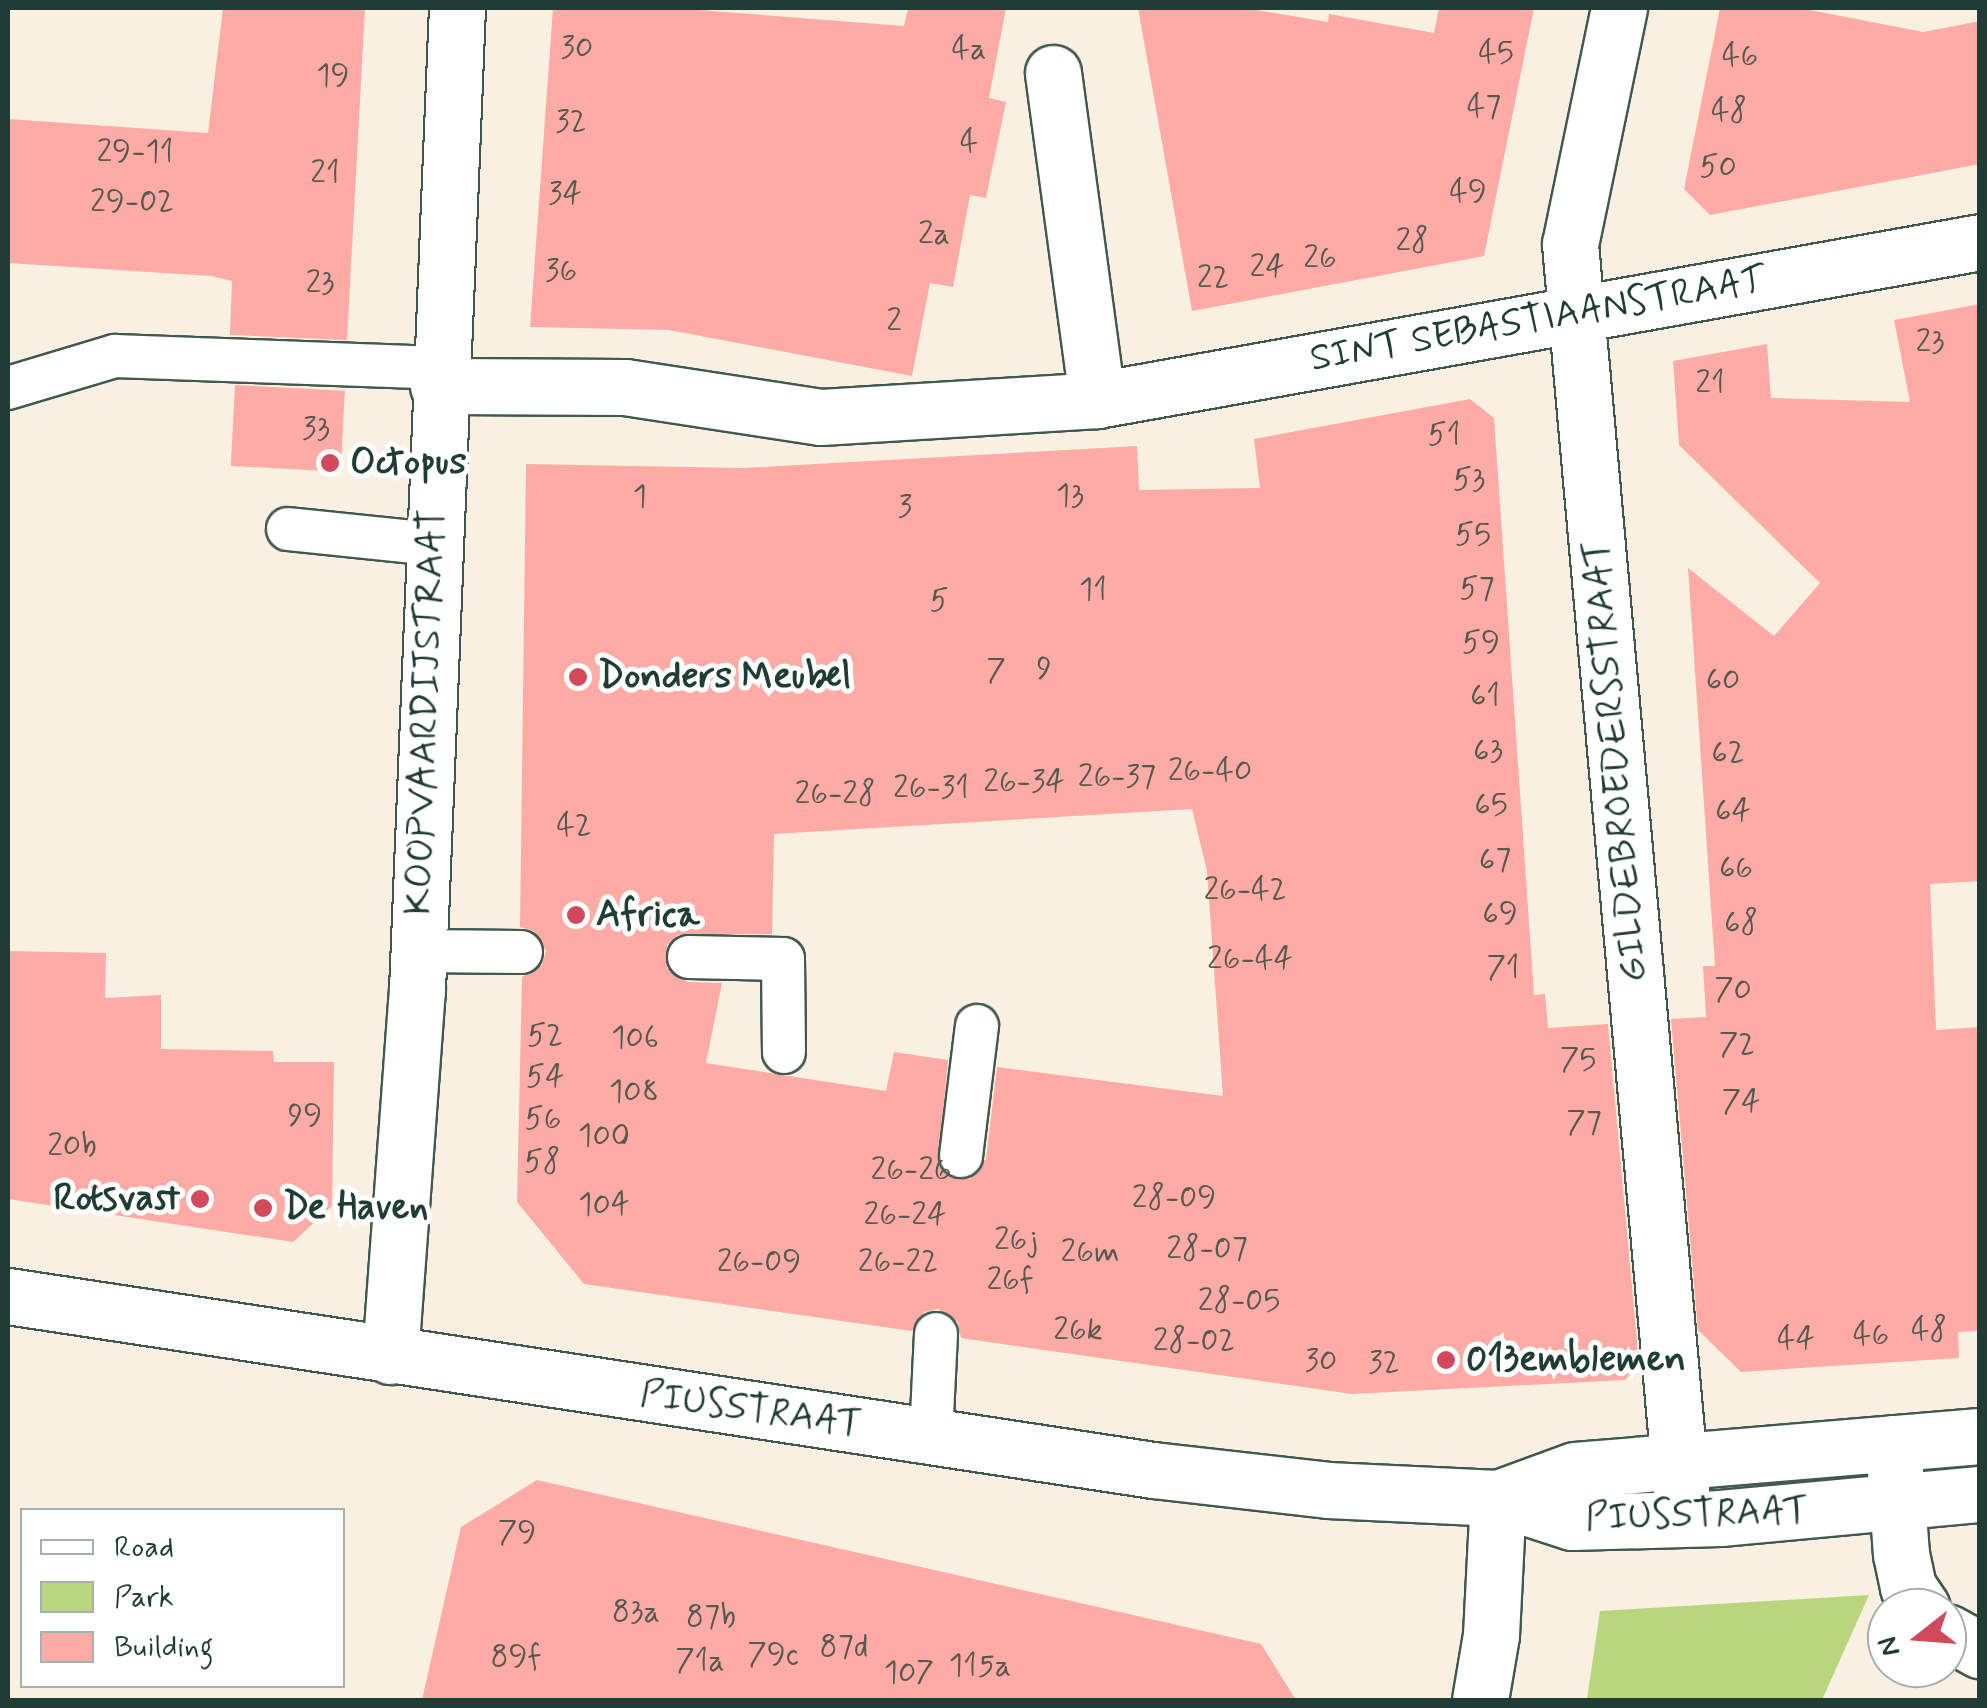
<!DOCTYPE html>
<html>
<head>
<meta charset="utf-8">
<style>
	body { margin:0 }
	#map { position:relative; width:1987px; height:1708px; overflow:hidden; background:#f9f0e1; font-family:Mynerve,sans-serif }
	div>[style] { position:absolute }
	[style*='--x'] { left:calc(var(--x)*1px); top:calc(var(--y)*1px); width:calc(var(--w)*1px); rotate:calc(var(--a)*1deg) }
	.green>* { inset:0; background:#b7d67d }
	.building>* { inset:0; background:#feaba5; transform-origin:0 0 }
	.roads { filter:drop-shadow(2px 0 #40584e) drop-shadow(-2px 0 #40584e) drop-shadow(0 2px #40584e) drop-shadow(0 -2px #40584e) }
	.service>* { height:42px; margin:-21px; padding:0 21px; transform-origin:21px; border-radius:21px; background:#fff }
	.minor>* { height:55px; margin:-27.5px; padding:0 27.5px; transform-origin:27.5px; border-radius:27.5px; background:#fff }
	.tertiary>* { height:55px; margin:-27.5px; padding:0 27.5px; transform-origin:27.5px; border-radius:27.5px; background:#fff }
	.dots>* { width:28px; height:28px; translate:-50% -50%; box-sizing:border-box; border:5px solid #fff; border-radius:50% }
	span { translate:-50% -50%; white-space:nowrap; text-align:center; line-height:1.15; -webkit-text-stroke:10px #fff; paint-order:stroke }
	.number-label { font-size:32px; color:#575850 }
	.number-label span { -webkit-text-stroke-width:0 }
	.street-label { font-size:38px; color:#1f3d34 }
	.poi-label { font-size:38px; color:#1f3d34; font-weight:700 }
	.left { translate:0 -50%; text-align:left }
	.right { translate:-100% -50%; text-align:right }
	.frame { position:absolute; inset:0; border:10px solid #1f3d34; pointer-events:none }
	.legend { position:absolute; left:20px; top:1508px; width:325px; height:180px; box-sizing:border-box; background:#fff; border:2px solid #a5b1ae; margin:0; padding:12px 18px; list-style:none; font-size:30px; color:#1f3d34 }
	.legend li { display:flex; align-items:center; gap:20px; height:50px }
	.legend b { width:50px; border:2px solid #a5b1ae }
	.north { position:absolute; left:1867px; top:1588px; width:100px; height:100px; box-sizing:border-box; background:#fff; border:2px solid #a5b1ae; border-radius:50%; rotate:253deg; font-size:28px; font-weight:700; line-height:40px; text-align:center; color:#1f3d34 }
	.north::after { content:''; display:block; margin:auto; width:35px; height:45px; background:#d1495b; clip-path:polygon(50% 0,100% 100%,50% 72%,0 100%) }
</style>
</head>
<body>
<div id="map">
	<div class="green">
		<i style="clip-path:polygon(1869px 1595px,1822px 1700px,1587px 1699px,1600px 1611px)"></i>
	</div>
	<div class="building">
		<i style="clip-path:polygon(223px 8px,365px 8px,347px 340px,230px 335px,232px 281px,212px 276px,8px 263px,8px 119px,208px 133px)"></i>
		<i style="clip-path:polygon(553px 8px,673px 8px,904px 26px,908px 8px,1006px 8px,989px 98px,1006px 102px,986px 198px,970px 195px,953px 287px,930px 283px,912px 376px,669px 330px,530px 327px)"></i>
		<i style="clip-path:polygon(1138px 8px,1244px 8px,1328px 22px,1329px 14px,1434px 33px,1439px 8px,1534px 8px,1484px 256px,1192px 311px)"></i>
		<i style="clip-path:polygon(1720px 8px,1800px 8px,1923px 32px,1980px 21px,1980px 164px,1710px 215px,1684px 189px)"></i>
		<i style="clip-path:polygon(1980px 304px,1980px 881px,1930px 884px,1936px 1030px,1980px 1027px,1980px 1331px,1958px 1332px,1959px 1358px,1741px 1372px,1698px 1330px,1671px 1019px,1706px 1017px,1703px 966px,1715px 966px,1688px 568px,1774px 636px,1820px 583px,1679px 445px,1673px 361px,1767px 344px,1771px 398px,1910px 402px,1894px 320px)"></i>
		<i style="left:235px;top:385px;width:110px;height:81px;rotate:3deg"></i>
		<i style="clip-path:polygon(evenodd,1470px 399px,1494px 418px,1534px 995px,1545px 994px,1548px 1028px,1608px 1024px,1639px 1364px,1625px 1380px,1352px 1394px,961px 1338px,958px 1322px,938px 1309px,924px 1312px,912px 1331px,584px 1284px,517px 1202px,522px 977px,542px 965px,546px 951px,534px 931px,520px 927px,526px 464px,742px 468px,1137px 446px,1139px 490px,1260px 488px,1254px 439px,1470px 399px,1192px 809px,1207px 871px,1223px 1096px,997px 1067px,986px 1159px,970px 1179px,947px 1176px,938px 1165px,948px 1060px,894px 1052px,886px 1091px,706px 1063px,722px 983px,688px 982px,667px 968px,667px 945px,678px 935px,772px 934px,774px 834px,1192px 809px)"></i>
		<i style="clip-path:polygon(8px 951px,106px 953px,105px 998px,161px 995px,161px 1049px,273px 1051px,274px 1062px,334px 1062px,332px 1206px,293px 1242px,8px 1199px)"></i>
		<i style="clip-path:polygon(537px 1480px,1261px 1644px,1296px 1700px,422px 1700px,461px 1527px)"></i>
	</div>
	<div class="roads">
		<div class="service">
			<i style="--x:8;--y:388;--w:112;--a:-16.7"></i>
			<i style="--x:115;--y:356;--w:324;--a:2.1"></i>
			<i style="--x:288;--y:529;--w:145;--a:5.9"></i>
			<i style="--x:417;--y:951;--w:104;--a:0.6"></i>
			<i style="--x:689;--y:957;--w:94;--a:1.2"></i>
			<i style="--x:783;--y:959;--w:93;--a:89.4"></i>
			<i style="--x:961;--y:1156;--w:131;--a:-83"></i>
			<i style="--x:931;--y:1436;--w:102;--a:-87.2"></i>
		</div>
		<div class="minor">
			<i style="--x:1619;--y:8;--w:241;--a:101.7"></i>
			<i style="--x:1570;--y:244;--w:1270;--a:84.9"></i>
			<i style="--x:1053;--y:73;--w:330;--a:82.3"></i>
			<i style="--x:438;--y:386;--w:187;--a:0.3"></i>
			<i style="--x:625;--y:387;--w:198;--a:8.7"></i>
			<i style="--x:821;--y:417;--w:277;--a:-3.5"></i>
			<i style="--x:1097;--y:400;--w:897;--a:-10.14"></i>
			<i style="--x:390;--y:1356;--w:367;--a:-85.8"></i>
			<i style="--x:417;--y:990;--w:983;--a:-87.67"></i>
			<i style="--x:1893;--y:1443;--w:111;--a:85.9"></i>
			<i style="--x:1901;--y:1554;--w:34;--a:78"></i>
			<i style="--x:1908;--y:1587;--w:25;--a:56"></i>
			<i style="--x:1947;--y:1632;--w:38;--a:29"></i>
			<i style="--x:1480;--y:1700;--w:66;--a:-80.4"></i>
			<i style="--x:1491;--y:1635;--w:137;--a:-87.1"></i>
		</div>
		<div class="tertiary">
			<i style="--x:8;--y:1296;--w:1158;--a:8.64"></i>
			<i style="--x:1153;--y:1470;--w:176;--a:6.5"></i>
			<i style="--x:1328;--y:1490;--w:170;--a:2.7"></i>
			<i style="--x:1498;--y:1498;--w:78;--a:18"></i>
			<i style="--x:1572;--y:1522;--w:148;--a:-1.5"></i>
			<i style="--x:1720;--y:1518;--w:261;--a:-5.3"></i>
			<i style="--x:1498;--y:1498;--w:82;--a:-20"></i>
			<i style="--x:1575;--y:1470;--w:406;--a:-4.8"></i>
		</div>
	</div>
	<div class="dots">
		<i style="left:330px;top:463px;background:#d1495b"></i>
		<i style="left:578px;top:677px;background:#d1495b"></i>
		<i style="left:576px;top:915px;background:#d1495b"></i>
		<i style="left:200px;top:1199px;background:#d1495b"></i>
		<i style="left:263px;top:1208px;background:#d1495b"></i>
		<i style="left:1446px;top:1360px;background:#d1495b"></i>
	</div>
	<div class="number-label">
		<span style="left:577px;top:48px">30</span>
		<span style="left:969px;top:49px">4a</span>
		<span style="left:1496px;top:53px">45</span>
		<span style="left:1740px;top:56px">46</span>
		<span style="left:333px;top:76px">19</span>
		<span style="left:1484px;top:107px">47</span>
		<span style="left:1729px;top:111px">48</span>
		<span style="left:571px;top:122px">32</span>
		<span style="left:969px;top:142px">4</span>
		<span style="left:135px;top:152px">29-11</span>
		<span style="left:1718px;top:167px">50</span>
		<span style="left:325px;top:173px">21</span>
		<span style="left:1468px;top:192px">49</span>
		<span style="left:565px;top:194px">34</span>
		<span style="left:132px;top:202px">29-02</span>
		<span style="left:934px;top:234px">2a</span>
		<span style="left:1412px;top:241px">28</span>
		<span style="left:1320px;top:258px">26</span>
		<span style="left:1267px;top:267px">24</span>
		<span style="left:561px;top:271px">36</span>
		<span style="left:1213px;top:278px">22</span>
		<span style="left:320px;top:283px">23</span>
		<span style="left:894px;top:321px">2</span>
		<span style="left:1930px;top:342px">23</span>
		<span style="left:1710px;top:383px">21</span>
		<span style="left:316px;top:429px">33</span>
		<span style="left:1444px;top:435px">51</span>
		<span style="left:1469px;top:480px">53</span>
		<span style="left:1070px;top:496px">13</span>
		<span style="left:640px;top:497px">1</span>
		<span style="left:905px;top:507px">3</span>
		<span style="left:1473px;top:535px">55</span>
		<span style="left:1477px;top:589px">57</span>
		<span style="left:1093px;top:590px">11</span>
		<span style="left:939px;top:601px">5</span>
		<span style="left:1481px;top:643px">59</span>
		<span style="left:1044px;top:669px">9</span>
		<span style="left:996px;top:671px">7</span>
		<span style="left:1723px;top:680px">60</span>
		<span style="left:1485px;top:696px">61</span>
		<span style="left:1488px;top:751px">63</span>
		<span style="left:1728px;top:753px">62</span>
		<span style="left:1210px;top:771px">26-40</span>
		<span style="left:1117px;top:777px">26-37</span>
		<span style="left:1024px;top:782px">26-34</span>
		<span style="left:931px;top:788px">26-31</span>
		<span style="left:835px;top:794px">26-28</span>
		<span style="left:1491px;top:805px">65</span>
		<span style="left:1733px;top:811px">64</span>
		<span style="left:574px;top:826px">42</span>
		<span style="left:1495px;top:860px">67</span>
		<span style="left:1736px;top:868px">66</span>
		<span style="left:1245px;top:890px">26-42</span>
		<span style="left:1500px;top:914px">69</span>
		<span style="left:1741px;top:923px">68</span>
		<span style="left:1250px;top:959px">26-44</span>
		<span style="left:1503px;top:968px">71</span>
		<span style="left:1733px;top:990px">70</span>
		<span style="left:545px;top:1036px">52</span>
		<span style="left:635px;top:1038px">106</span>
		<span style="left:1737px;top:1045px">72</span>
		<span style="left:1578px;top:1060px">75</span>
		<span style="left:545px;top:1077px">54</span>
		<span style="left:634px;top:1092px">108</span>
		<span style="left:1741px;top:1102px">74</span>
		<span style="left:305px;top:1116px">99</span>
		<span style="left:543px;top:1119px">56</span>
		<span style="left:1584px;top:1123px">77</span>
		<span style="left:604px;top:1136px">100</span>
		<span style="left:72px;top:1146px">20b</span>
		<span style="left:542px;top:1162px">58</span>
		<span style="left:911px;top:1170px">26-26</span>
		<span style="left:1174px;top:1198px">28-09</span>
		<span style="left:604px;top:1205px">104</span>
		<span style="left:905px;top:1215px">26-24</span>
		<span style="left:1016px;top:1240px">26j</span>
		<span style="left:1207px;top:1249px">28-07</span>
		<span style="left:1090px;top:1252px">26m</span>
		<span style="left:759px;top:1262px">26-09</span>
		<span style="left:898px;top:1262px">26-22</span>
		<span style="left:1010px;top:1280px">26f</span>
		<span style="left:1239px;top:1301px">28-05</span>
		<span style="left:1078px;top:1330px">26k</span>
		<span style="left:1929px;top:1330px">48</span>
		<span style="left:1871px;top:1335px">46</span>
		<span style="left:1796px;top:1339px">44</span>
		<span style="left:1194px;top:1341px">28-02</span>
		<span style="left:1321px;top:1361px">30</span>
		<span style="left:1384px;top:1363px">32</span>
		<span style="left:517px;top:1533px">79</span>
		<span style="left:636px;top:1612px">83a</span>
		<span style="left:711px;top:1617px">87b</span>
		<span style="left:844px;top:1647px">87d</span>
		<span style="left:773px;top:1655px">79c</span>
		<span style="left:516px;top:1657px">89f</span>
		<span style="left:700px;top:1661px">71a</span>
		<span style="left:980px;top:1666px">115a</span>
		<span style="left:909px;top:1673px">107</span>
	</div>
	<div class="street-label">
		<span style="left:1538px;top:320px;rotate:-10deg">SINT SEBASTIAANSTRAAT</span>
		<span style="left:426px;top:712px;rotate:-88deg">KOOPVAARDIJSTRAAT</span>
		<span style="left:1616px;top:761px;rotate:-95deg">GILDEBROEDERSSTRAAT</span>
		<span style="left:751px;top:1410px;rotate:8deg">PIUSSTRAAT</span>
		<span style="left:1697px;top:1515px;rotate:-2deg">PIUSSTRAAT</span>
	</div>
	<div class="poi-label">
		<span class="left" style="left:350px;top:463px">Octopus</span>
		<span class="left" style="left:598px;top:677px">Donders Meubel</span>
		<span class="left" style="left:596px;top:915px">Africa</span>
		<span class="right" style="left:180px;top:1199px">Rotsvast</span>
		<span class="left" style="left:283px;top:1208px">De Haven</span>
		<span class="left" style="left:1466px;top:1360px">013emblemen</span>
	</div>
	<div class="frame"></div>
	<ul class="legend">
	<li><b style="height:12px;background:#fff"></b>Road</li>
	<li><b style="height:28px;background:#b7d67d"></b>Park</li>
	<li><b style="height:28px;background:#feaba5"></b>Building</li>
	</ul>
	<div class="north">N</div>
</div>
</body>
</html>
